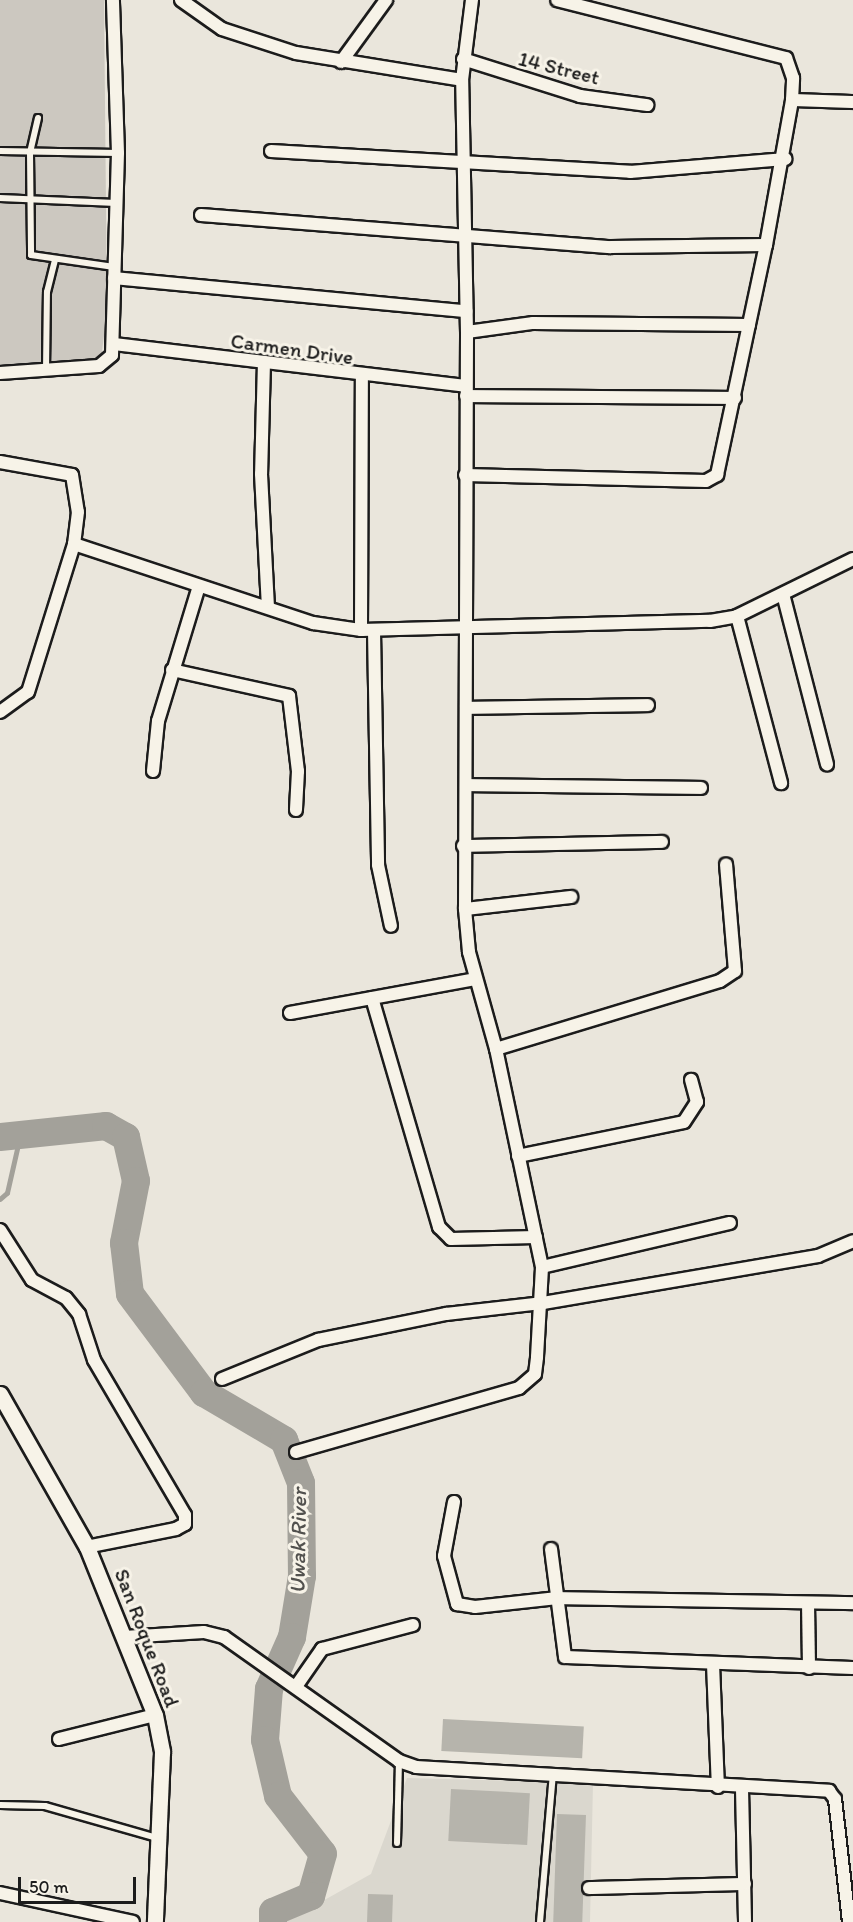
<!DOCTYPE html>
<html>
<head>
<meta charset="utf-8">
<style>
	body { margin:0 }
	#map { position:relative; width:853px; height:1922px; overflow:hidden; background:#eae6dc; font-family:Itim,sans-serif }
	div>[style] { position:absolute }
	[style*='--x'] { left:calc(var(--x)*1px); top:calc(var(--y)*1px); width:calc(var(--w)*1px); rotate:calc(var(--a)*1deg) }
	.built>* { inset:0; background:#dad7ce }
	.green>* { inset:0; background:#ccc8c0 }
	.stream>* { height:4.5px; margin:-2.25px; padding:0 2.25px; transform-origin:2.25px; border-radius:2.25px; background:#a3a19a }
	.river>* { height:28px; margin:-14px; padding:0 14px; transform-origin:14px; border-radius:14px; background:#a3a19a }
	.building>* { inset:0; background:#b6b4ac; transform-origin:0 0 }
	.roads { filter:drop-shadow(2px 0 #1c1c1c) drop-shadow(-2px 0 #1c1c1c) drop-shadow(0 2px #1c1c1c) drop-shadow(0 -2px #1c1c1c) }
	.service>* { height:6px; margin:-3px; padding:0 3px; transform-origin:3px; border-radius:3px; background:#f7f3e8 }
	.minor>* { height:12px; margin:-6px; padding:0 6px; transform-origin:6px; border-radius:6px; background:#f7f3e8 }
	.tertiary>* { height:15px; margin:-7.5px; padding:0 7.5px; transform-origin:7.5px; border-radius:7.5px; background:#f7f3e8 }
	span { translate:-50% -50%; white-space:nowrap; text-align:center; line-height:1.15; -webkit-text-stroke:6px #f7f3e8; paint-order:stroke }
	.street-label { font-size:21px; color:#1c1c1c }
	.water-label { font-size:22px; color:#52514e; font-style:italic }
	.scale { position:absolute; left:18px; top:1877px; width:118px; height:27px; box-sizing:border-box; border:3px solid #1c1c1c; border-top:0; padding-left:8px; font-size:18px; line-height:21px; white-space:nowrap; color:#1c1c1c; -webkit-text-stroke:4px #f7f3e8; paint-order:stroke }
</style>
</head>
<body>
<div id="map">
	<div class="built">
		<i style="clip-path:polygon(407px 1778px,593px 1783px,590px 1922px,285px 1922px,371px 1874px)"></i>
	</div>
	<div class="green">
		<i style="clip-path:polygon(0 0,104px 0,107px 311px,101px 360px,0 366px)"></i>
	</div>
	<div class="stream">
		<i style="--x:0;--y:1199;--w:9;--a:-41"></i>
		<i style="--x:7;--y:1193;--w:45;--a:-77.2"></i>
	</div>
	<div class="river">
		<i style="--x:0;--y:1137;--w:107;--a:-5.9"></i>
		<i style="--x:106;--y:1126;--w:23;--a:29"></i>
		<i style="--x:126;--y:1137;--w:45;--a:77.2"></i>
		<i style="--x:136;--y:1181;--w:63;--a:101"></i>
		<i style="--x:124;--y:1243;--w:51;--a:83.3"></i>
		<i style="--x:130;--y:1294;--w:124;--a:53.2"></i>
		<i style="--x:204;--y:1393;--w:93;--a:30.4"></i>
		<i style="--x:284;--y:1440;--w:46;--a:68.4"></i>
		<i style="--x:301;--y:1483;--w:93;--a:89.4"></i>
		<i style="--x:302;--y:1576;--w:62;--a:99.3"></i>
		<i style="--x:292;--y:1637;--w:57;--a:113.9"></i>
		<i style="--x:269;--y:1689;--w:51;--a:94.5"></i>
		<i style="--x:265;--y:1740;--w:57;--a:76.9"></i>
		<i style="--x:278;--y:1796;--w:73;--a:52.2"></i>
		<i style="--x:323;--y:1854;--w:44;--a:105.9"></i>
		<i style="--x:311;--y:1896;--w:41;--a:157.2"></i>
		<i style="--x:273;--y:1912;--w:10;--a:90"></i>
	</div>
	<div class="building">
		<i style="left:443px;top:1719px;width:141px;height:32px;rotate:3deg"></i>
		<i style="left:451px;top:1789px;width:79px;height:52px;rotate:3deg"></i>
		<i style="left:557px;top:1814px;width:29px;height:108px;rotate:2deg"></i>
		<i style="left:368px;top:1894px;width:25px;height:28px;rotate:2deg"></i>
	</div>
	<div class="roads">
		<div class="service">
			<i style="--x:38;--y:118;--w:36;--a:103"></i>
			<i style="--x:30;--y:153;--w:102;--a:89.4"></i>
			<i style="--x:31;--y:255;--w:84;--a:8.2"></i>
			<i style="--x:0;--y:151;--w:118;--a:1"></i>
			<i style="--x:0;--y:198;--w:116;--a:2.5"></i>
			<i style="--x:46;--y:370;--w:78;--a:-89.3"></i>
			<i style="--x:47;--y:292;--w:33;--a:-76"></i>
			<i style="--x:0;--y:1805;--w:45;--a:1.3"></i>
			<i style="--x:45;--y:1806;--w:116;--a:15.9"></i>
			<i style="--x:397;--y:1843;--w:82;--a:-88.6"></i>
			<i style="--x:540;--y:1922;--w:149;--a:-85"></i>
		</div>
		<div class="minor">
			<i style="--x:181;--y:0;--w:50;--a:35.3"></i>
			<i style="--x:222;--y:29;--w:78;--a:18"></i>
			<i style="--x:296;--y:53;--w:168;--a:9.2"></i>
			<i style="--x:463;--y:59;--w:123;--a:17.5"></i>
			<i style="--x:580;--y:96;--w:68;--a:7.7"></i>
			<i style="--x:341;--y:62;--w:77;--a:-54"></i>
			<i style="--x:792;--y:100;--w:61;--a:1.9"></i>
			<i style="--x:271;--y:151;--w:360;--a:3.3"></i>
			<i style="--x:630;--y:172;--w:156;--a:-4.8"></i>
			<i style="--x:201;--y:215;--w:411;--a:4.5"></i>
			<i style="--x:611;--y:247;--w:155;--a:-0.7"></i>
			<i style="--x:766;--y:245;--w:147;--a:-79.8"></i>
			<i style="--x:792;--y:100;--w:22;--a:-87"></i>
			<i style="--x:793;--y:78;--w:21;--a:-109"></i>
			<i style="--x:786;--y:58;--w:236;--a:-165.8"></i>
			<i style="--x:114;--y:278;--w:354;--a:5.4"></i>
			<i style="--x:467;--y:332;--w:67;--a:-7.8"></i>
			<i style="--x:533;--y:323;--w:216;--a:0.5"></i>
			<i style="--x:114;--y:344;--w:354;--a:6.8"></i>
			<i style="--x:264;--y:362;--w:112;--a:91.5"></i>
			<i style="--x:261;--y:474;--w:133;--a:87"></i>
			<i style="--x:0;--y:373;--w:99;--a:-4"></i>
			<i style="--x:99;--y:366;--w:17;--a:-40"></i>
			<i style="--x:112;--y:355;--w:202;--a:-88.3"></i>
			<i style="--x:118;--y:153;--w:153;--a:-91.9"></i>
			<i style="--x:466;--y:396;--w:269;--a:0.4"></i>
			<i style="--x:0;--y:462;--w:73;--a:10.2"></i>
			<i style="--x:72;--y:475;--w:37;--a:81"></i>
			<i style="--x:78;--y:512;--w:32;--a:97"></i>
			<i style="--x:74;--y:544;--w:252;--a:18.3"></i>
			<i style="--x:313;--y:623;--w:49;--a:8.3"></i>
			<i style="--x:361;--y:630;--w:349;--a:-1.5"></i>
			<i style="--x:710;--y:621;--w:27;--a:-10"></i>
			<i style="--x:737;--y:616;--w:129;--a:-26.2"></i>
			<i style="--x:465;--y:475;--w:241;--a:1.4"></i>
			<i style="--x:706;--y:481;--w:13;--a:-29"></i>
			<i style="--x:717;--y:475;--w:235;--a:-78"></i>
			<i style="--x:783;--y:594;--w:176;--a:75.5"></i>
			<i style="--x:737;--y:616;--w:173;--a:75.2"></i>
			<i style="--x:361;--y:630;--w:252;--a:-89.8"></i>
			<i style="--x:374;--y:631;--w:234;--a:89"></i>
			<i style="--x:378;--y:865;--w:62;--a:78"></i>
			<i style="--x:172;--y:670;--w:120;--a:12.5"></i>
			<i style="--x:289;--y:696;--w:76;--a:83.2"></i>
			<i style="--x:298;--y:771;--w:39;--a:93"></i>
			<i style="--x:466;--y:708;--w:182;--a:-0.9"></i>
			<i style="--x:0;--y:712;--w:34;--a:-36"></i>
			<i style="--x:28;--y:692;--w:155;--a:-72.7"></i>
			<i style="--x:153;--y:771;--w:50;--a:-84.3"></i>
			<i style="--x:158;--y:721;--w:141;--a:-73.1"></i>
			<i style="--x:466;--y:785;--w:235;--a:0.7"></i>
			<i style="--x:463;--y:846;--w:199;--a:-1.2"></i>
			<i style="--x:465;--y:909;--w:107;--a:-6.5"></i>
			<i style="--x:372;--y:998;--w:239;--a:73.7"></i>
			<i style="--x:439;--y:1227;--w:17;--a:45"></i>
			<i style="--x:451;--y:1239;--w:85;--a:-1.3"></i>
			<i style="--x:290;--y:1013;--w:188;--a:-10.4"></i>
			<i style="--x:496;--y:1049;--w:234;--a:-16.9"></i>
			<i style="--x:720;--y:981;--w:18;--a:-34"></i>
			<i style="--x:735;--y:971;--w:107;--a:-94.8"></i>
			<i style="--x:518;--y:1156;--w:169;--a:-11.6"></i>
			<i style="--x:684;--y:1122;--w:24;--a:-57"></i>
			<i style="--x:697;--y:1102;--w:23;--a:-105"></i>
			<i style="--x:0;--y:1230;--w:59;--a:57.4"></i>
			<i style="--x:32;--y:1280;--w:38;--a:28"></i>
			<i style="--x:66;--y:1298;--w:21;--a:51"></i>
			<i style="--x:79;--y:1314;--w:48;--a:71.9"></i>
			<i style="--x:94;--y:1360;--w:180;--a:59.6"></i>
			<i style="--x:185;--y:1515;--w:9;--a:90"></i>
			<i style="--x:185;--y:1524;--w:10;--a:151"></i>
			<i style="--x:176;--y:1529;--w:91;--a:168.6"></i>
			<i style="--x:542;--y:1267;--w:193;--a:-13.2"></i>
			<i style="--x:222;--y:1379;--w:104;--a:-22.1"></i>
			<i style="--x:318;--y:1340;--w:131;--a:-11.5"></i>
			<i style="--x:446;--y:1314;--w:98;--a:-6.5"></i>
			<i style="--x:543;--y:1303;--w:279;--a:-9.7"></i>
			<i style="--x:818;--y:1256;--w:38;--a:-23"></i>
			<i style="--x:296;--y:1452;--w:232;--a:-16"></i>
			<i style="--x:519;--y:1388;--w:21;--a:-41"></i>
			<i style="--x:535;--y:1374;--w:17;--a:-83"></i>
			<i style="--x:537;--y:1357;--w:90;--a:-86.8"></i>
			<i style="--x:542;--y:1267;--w:223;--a:-101.9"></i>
			<i style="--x:496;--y:1049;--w:101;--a:-105.6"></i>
			<i style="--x:469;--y:952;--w:43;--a:-95.3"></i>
			<i style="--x:465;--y:909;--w:577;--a:-89.8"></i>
			<i style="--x:467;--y:332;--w:252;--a:-91.1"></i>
			<i style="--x:462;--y:80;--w:81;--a:-82.9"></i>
			<i style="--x:454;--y:1502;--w:55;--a:100.5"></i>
			<i style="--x:444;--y:1556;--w:50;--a:74.8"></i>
			<i style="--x:457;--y:1604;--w:18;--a:9"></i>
			<i style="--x:475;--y:1607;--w:83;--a:-6.2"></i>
			<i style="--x:558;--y:1598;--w:295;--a:1"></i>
			<i style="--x:551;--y:1549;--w:109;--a:82.6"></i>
			<i style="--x:565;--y:1657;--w:288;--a:2.2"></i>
			<i style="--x:808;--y:1603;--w:65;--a:89.1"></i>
			<i style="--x:124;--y:1637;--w:80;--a:-3.6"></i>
			<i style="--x:204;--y:1632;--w:21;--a:14"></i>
			<i style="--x:224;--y:1637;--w:214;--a:35.3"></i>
			<i style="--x:399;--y:1761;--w:18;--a:19"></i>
			<i style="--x:416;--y:1767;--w:414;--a:3.3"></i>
			<i style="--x:829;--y:1791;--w:10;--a:53"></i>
			<i style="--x:835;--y:1799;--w:124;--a:83.5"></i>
			<i style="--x:713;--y:1664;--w:123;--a:87.7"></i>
			<i style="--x:297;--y:1685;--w:44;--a:-55.2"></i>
			<i style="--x:322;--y:1649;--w:94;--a:-14.8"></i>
			<i style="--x:59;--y:1739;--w:99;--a:-14"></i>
			<i style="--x:742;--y:1789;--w:133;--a:88.7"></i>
			<i style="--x:589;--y:1888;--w:156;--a:-1.5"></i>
			<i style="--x:0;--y:1893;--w:136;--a:12.3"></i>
		</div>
		<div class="tertiary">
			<i style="--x:0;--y:1394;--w:176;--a:60.4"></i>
			<i style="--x:87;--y:1547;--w:181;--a:68"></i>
			<i style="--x:155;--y:1715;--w:38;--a:79"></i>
			<i style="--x:162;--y:1752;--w:170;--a:92.4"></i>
		</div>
	</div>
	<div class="street-label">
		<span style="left:559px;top:68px;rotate:14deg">14 Street</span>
		<span style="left:292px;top:349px;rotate:8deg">Carmen Drive</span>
		<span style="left:147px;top:1638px;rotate:69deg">San Roque Road</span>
	</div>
	<div class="water-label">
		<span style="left:298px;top:1541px;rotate:-89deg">Uwak River</span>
	</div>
	<div class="scale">50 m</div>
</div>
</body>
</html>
